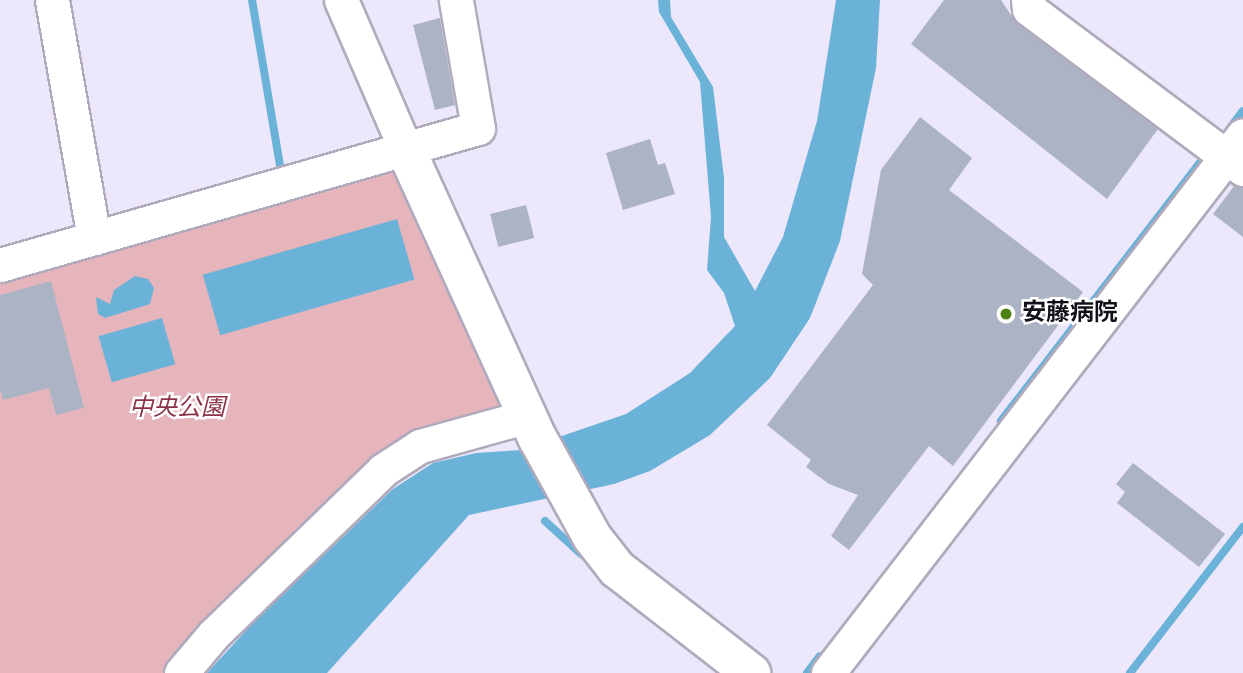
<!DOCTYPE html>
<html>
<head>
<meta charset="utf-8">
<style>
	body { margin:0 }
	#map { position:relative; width:1243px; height:673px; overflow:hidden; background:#ede7fb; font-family:Spectral,"Noto Sans JP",serif }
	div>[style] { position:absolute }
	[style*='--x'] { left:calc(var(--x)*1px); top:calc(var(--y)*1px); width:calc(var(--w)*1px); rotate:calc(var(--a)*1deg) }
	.green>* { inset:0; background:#e6b5bc }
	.water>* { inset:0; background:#6ab2d8; transform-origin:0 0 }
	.stream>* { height:8px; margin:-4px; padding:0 4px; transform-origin:4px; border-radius:4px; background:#6ab2d8 }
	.building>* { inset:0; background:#abb3c5; transform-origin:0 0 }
	.roads { filter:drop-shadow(2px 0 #b0aabc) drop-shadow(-2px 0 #b0aabc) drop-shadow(0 2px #b0aabc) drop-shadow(0 -2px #b0aabc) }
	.minor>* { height:33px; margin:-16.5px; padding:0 16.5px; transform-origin:16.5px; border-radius:16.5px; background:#fff }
	.tertiary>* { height:38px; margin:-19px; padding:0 19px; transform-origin:19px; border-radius:19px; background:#fff }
	.dots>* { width:19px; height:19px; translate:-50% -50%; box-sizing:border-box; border:4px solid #fff; border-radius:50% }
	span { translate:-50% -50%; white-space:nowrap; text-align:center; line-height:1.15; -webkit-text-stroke:5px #fff; paint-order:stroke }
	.poi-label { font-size:24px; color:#131118; font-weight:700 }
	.left { translate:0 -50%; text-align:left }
	.park-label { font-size:24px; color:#8a3247; font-style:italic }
</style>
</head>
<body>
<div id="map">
	<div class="green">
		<i style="clip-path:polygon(391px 168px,401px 173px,506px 405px,414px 441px,168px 673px,0 673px,0 276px)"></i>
	</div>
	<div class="water">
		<i style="clip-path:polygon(658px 0,670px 0,671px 17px,713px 87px,724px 178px,724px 237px,755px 291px,783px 237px,817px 121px,836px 0,880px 0,876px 68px,840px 241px,810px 318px,770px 378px,710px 435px,650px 471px,614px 484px,469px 515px,327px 673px,207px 673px,253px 623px,393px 489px,433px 463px,476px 453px,521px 450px,626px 414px,690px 373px,735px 326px,724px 293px,707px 270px,711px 217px,700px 82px,659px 12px)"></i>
		<i style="left:397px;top:219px;width:63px;height:202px;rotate:74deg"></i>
		<i style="clip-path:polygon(135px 276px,148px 279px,154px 288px,150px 304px,105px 318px,98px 314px,96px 297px,110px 304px,114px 290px)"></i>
		<i style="left:162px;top:318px;width:48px;height:66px;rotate:74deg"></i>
	</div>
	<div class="stream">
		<i style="--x:252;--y:0;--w:168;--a:80.4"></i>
		<i style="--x:1230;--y:128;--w:21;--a:-53"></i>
		<i style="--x:1001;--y:421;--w:336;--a:-52.4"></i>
		<i style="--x:545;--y:521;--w:49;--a:42.5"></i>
		<i style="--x:807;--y:673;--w:21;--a:-53"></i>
		<i style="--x:1130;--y:673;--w:185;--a:-52.3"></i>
	</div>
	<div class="building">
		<i style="clip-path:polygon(944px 0,1001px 0,1017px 24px,1158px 129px,1107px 199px,911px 44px)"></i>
		<i style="clip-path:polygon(440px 18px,455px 105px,435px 110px,413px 25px)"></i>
		<i style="clip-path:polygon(920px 117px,972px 158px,949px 190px,1083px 292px,953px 466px,929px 446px,849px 550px,831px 536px,858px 495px,829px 484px,806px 467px,811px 460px,767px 425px,873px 285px,862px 274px,881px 170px)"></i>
		<i style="clip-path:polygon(650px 139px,658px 165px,665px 163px,675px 194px,623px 210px,606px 153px)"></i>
		<i style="clip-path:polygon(1234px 186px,1243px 188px,1243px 237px,1213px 214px)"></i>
		<i style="left:526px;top:205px;width:34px;height:37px;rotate:76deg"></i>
		<i style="clip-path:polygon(51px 281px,84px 408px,56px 415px,49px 388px,3px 400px,0 388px,0 295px)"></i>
		<i style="clip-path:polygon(1133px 463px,1225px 534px,1199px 567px,1117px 503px,1125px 492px,1116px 484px)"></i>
	</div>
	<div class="roads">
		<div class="minor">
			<i style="--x:52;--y:0;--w:242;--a:80"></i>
			<i style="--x:341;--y:0;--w:163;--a:66.6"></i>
			<i style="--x:1028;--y:0;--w:9;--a:84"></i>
			<i style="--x:1029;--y:9;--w:267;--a:36.8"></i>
			<i style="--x:0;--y:265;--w:497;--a:-16"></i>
			<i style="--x:478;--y:128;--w:130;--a:-99.8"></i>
			<i style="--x:181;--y:673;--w:50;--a:-49.9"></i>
			<i style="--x:213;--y:635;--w:237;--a:-44.1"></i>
			<i style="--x:383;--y:470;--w:44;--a:-33"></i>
			<i style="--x:420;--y:446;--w:112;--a:-15.5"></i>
			<i style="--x:828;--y:673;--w:679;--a:-52.35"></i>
		</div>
		<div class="tertiary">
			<i style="--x:406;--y:150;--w:318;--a:65.5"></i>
			<i style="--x:538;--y:439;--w:112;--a:61.1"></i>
			<i style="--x:592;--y:537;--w:41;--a:52"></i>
			<i style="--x:617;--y:569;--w:170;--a:37.8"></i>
		</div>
	</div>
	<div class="dots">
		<i style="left:1006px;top:314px;background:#4f8114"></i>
	</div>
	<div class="poi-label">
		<span class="left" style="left:1022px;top:314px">安藤病院</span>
	</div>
	<div class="park-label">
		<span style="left:177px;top:409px">中央公園</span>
	</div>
</div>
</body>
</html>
